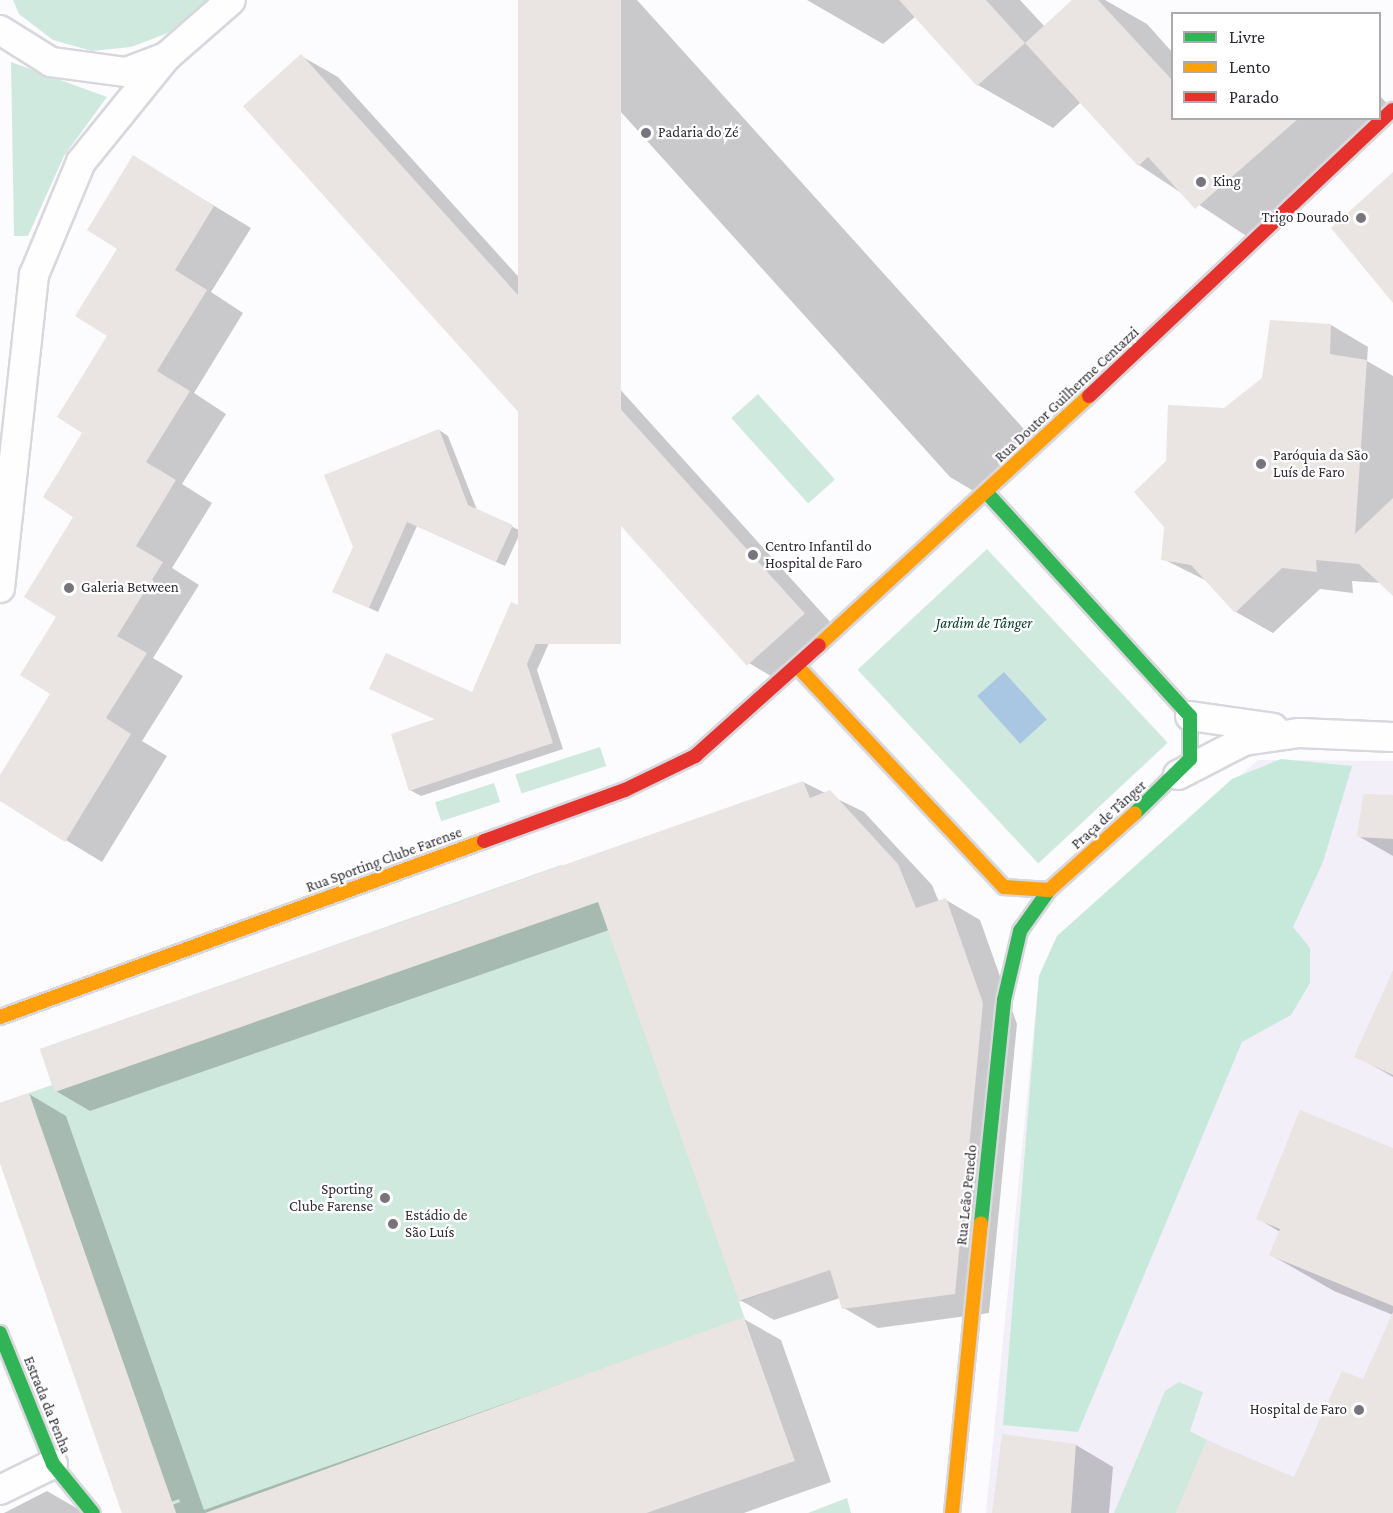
<!DOCTYPE html>
<html>
<head>
<meta charset="utf-8">
<style>
	body { margin:0 }
	#map { position:relative; width:1393px; height:1513px; overflow:hidden; background:#fcfbfe; font-family:"Crimson Pro",serif }
	div>[style] { position:absolute }
	[style*='--x'] { left:calc(var(--x)*1px); top:calc(var(--y)*1px); width:calc(var(--w)*1px); rotate:calc(var(--a)*1deg) }
	.built>* { inset:0; background:#f2eff8 }
	.green>* { inset:0; background:#d0e9de; transform-origin:0 0 }
	.forest>* { inset:0; background:#c7e9db }
	.water>* { inset:0; background:#a9c6e3; transform-origin:0 0 }
	.shadow>* { inset:0; background:#0003 }
	.building>* { inset:0; background:#eae4e3; transform-origin:0 0 }
	.roads { filter:drop-shadow(2px 0 #d9d7de) drop-shadow(-2px 0 #d9d7de) drop-shadow(0 2px #d9d7de) drop-shadow(0 -2px #d9d7de) }
	.street>* { height:28px; margin:-14px; padding:0 14px; transform-origin:14px; border-radius:14px; background:#fffeff }
	.fast>* { height:14px; margin:-7px; padding:0 7px; transform-origin:7px; border-radius:7px; background:#30b455 }
	.slow>* { height:14px; margin:-7px; padding:0 7px; transform-origin:7px; border-radius:7px; background:#ff9f0a }
	.jam>* { height:14px; margin:-7px; padding:0 7px; transform-origin:7px; border-radius:7px; background:#e5322d }
	.dots>* { width:16px; height:16px; translate:-50% -50%; box-sizing:border-box; border:3px solid #fff; border-radius:50% }
	span { translate:-50% -50%; white-space:nowrap; text-align:center; line-height:1.15; -webkit-text-stroke:4.5px #fff; paint-order:stroke }
	.poi-label { font-size:15px; color:#2f2b35 }
	.left { translate:0 -50%; text-align:left }
	.right { translate:-100% -50%; text-align:right }
	.street-label { font-size:15px; color:#2f2b35 }
	.park-label { font-size:15px; color:#053b29; font-style:italic }
	.legend { position:absolute; left:1171px; top:12px; width:210px; height:108px; box-sizing:border-box; background:#fff; border:2px solid #acaaae; margin:0; padding:8px 10px; list-style:none; font-size:18px; color:#2f2b35 }
	.legend li { display:flex; align-items:center; gap:12px; height:30px }
	.legend b { width:30px; border:2px solid #acaaae }
</style>
</head>
<body>
<div id="map">
	<div class="built">
		<i style="clip-path:polygon(1258px 760px,1393px 761px,1393px 1513px,986px 1513px,1039px 976px,1057px 936px)"></i>
	</div>
	<div class="green">
		<i style="clip-path:polygon(13px 0,209px 0,168px 33px,131px 47px,92px 51px,53px 40px,19px 14px)"></i>
		<i style="clip-path:polygon(11px 62px,107px 97px,64px 156px,28px 236px,14px 236px)"></i>
		<i style="left:758px;top:394px;width:115px;height:36px;rotate:48deg"></i>
		<i style="left:987px;top:549px;width:265px;height:177px;rotate:47deg"></i>
		<i style="left:600px;top:747px;width:20px;height:89px;rotate:72deg"></i>
		<i style="left:494px;top:783px;width:20px;height:62px;rotate:72deg"></i>
		<i style="clip-path:polygon(561px 865px,572px 899px,642px 874px,785px 1285px,739px 1302px,795px 1461px,647px 1513px,176px 1513px,173px 1503px,145px 1513px,122px 1513px,0 1163px,0 1103px,52px 1085px,40px 1049px)"></i>
		<i style="clip-path:polygon(1179px 1382px,1203px 1392px,1190px 1431px,1207px 1440px,1176px 1513px,1114px 1513px,1165px 1391px)"></i>
		<i style="clip-path:polygon(847px 1498px,851px 1513px,808px 1513px)"></i>
	</div>
	<div class="forest">
		<i style="clip-path:polygon(1281px 759px,1352px 766px,1323px 862px,1293px 927px,1310px 948px,1310px 983px,1291px 1015px,1242px 1042px,1078px 1432px,1003px 1425px,1039px 976px,1057px 936px,1232px 779px)"></i>
	</div>
	<div class="water">
		<i style="left:1004px;top:672px;width:64px;height:36px;rotate:48deg"></i>
	</div>
	<div class="shadow">
		<i style="clip-path:polygon(520px 0,637px 0,1042px 449px,987px 499px,950px 477px)"></i>
		<i style="clip-path:polygon(807px 0,1020px 0,1045px 27px,1074px 0,1105px 0,1147px 24px,1172px 52px,1172px 118px,1380px 118px,1380px 96px,1393px 110px,1257px 243px,1139px 165px,1081px 102px,1053px 128px,978px 85px,916px 16px,883px 44px)"></i>
		<i style="clip-path:polygon(301px 56px,338px 77px,841px 634px,786px 685px,749px 663px)"></i>
		<i style="clip-path:polygon(133px 157px,251px 228px,211px 292px,243px 313px,194px 393px,226px 414px,182px 484px,212px 503px,172px 568px,199px 585px,153px 658px,183px 676px,142px 741px,167px 756px,102px 862px,0 800px,0 778px,52px 694px,84px 432px,109px 336px)"></i>
		<i style="clip-path:polygon(1331px 325px,1368px 347px,1367px 361px,1393px 376px,1393px 594px,1381px 583px,1352px 581px,1353px 593px,1320px 589px,1273px 633px,1236px 612px,1209px 582px,1163px 559px,1225px 410px)"></i>
		<i style="clip-path:polygon(439px 430px,448px 436px,477px 510px,521px 531px,505px 566px,417px 526px,378px 612px,343px 596px)"></i>
		<i style="clip-path:polygon(512px 604px,557px 625px,537px 670px,563px 749px,421px 796px,410px 790px,437px 720px,371px 689px,473px 694px)"></i>
		<i style="clip-path:polygon(803px 782px,864px 812px,932px 885px,939px 902px,946px 900px,980px 920px,1017px 1024px,989px 1313px,878px 1328px,844px 1308px,840px 1298px,774px 1320px,740px 1300px,609px 930px,90px 1111px,56px 1091px)"></i>
		<i style="clip-path:polygon(1393px 797px,1393px 856px,1358px 836px)"></i>
		<i style="clip-path:polygon(1393px 974px,1393px 1077px,1356px 1056px)"></i>
		<i style="clip-path:polygon(evenodd,29px 1094px,66px 1116px,204px 1510px,744px 1319px,781px 1340px,831px 1482px,744px 1513px,123px 1513px,0 1158px,0 1105px,29px 1094px,179px 1499px,180px 1502px,150px 1513px,150px 1510px,179px 1499px)"></i>
		<i style="clip-path:polygon(1393px 1149px,1393px 1315px,1334px 1291px,1271px 1255px,1280px 1232px,1257px 1218px)"></i>
		<i style="clip-path:polygon(1004px 1435px,1076px 1445px,1113px 1467px,1109px 1513px,993px 1513px)"></i>
		<i style="clip-path:polygon(47px 1491px,85px 1513px,4px 1513px)"></i>
	</div>
	<div class="building">
		<i style="left:518px;top:0;width:103px;height:644px"></i>
		<i style="clip-path:polygon(899px 0,986px 0,1025px 43px,977px 86px)"></i>
		<i style="clip-path:polygon(1072px 0,1098px 0,1173px 81px,1173px 118px,1299px 118px,1195px 209px,1148px 157px,1138px 166px,1025px 43px)"></i>
		<i style="left:301px;top:54px;width:753px;height:78px;rotate:48deg"></i>
		<i style="clip-path:polygon(133px 155px,214px 206px,175px 270px,207px 290px,157px 371px,190px 391px,146px 462px,176px 480px,136px 546px,163px 562px,117px 636px,147px 653px,106px 718px,131px 734px,65px 842px,0 801px,0 775px,50px 694px,20px 675px,56px 617px,24px 597px,73px 517px,43px 497px,82px 433px,57px 417px,107px 336px,75px 316px,117px 249px,87px 230px)"></i>
		<i style="clip-path:polygon(1393px 172px,1393px 303px,1331px 228px)"></i>
		<i style="clip-path:polygon(1270px 320px,1331px 324px,1330px 354px,1367px 360px,1355px 534px,1393px 498px,1393px 596px,1359px 564px,1316px 560px,1317px 572px,1282px 568px,1235px 613px,1191px 565px,1161px 560px,1164px 527px,1134px 492px,1166px 461px,1168px 405px,1224px 408px,1262px 378px)"></i>
		<i style="clip-path:polygon(439px 429px,468px 505px,513px 525px,496px 562px,407px 522px,369px 608px,332px 592px,353px 547px,324px 475px)"></i>
		<i style="clip-path:polygon(511px 602px,547px 618px,527px 664px,553px 743px,409px 791px,391px 734px,435px 719px,369px 689px,386px 653px,472px 692px)"></i>
		<i style="clip-path:polygon(803px 781px,810px 798px,830px 790px,898px 864px,916px 908px,946px 898px,983px 1003px,955px 1294px,842px 1309px,830px 1270px,739px 1301px,598px 902px,55px 1092px,40px 1049px)"></i>
		<i style="clip-path:polygon(1363px 794px,1393px 795px,1393px 839px,1357px 837px)"></i>
		<i style="clip-path:polygon(1393px 970px,1393px 1075px,1354px 1057px)"></i>
		<i style="clip-path:polygon(29px 1093px,176px 1513px,122px 1513px,0 1162px,0 1103px)"></i>
		<i style="clip-path:polygon(1300px 1110px,1393px 1148px,1393px 1306px,1269px 1255px,1280px 1229px,1256px 1219px)"></i>
		<i style="clip-path:polygon(1393px 1312px,1393px 1513px,1176px 1513px,1207px 1440px,1294px 1477px,1342px 1371px,1363px 1379px)"></i>
		<i style="clip-path:polygon(744px 1317px,795px 1461px,647px 1513px,205px 1513px)"></i>
		<i style="clip-path:polygon(1002px 1434px,1076px 1444px,1071px 1513px,992px 1513px)"></i>
	</div>
	<div class="roads">
		<div class="street">
			<i style="--x:0;--y:30;--w:60;--a:32.1"></i>
			<i style="--x:51;--y:62;--w:76;--a:7.6"></i>
			<i style="--x:126;--y:72;--w:43;--a:-20.6"></i>
			<i style="--x:166;--y:57;--w:86;--a:-41.2"></i>
			<i style="--x:0;--y:588;--w:315;--a:-83.8"></i>
			<i style="--x:34;--y:275;--w:122;--a:-67.4"></i>
			<i style="--x:81;--y:162;--w:135;--a:-51"></i>
			<i style="--x:1190;--y:716;--w:84;--a:8.2"></i>
			<i style="--x:1178;--y:775;--w:74;--a:-27.3"></i>
			<i style="--x:1244;--y:741;--w:56;--a:-8.3"></i>
			<i style="--x:1299;--y:733;--w:94;--a:2.4"></i>
			<i style="--x:0;--y:1490;--w:59;--a:-26.1"></i>
		</div>
		<div class="fast">
			<i style="--x:987;--y:493;--w:302;--a:47.7"></i>
			<i style="--x:1190;--y:716;--w:43;--a:90"></i>
			<i style="--x:1190;--y:759;--w:77;--a:135.5"></i>
			<i style="--x:981;--y:1223;--w:224;--a:-84.1"></i>
			<i style="--x:1004;--y:1000;--w:71;--a:-76.9"></i>
			<i style="--x:1020;--y:931;--w:50;--a:-54.7"></i>
			<i style="--x:0;--y:1333;--w:141;--a:68"></i>
			<i style="--x:53;--y:1464;--w:63;--a:50.8"></i>
		</div>
		<div class="slow">
			<i style="--x:819;--y:645;--w:367;--a:-42.7"></i>
			<i style="--x:797;--y:666;--w:303;--a:46.9"></i>
			<i style="--x:1004;--y:887;--w:45;--a:3.8"></i>
			<i style="--x:1049;--y:890;--w:115;--a:-41.8"></i>
			<i style="--x:0;--y:1017;--w:515;--a:-19.98"></i>
			<i style="--x:952;--y:1513;--w:291;--a:-84.3"></i>
		</div>
		<div class="jam">
			<i style="--x:1089;--y:396;--w:417;--a:-43.3"></i>
			<i style="--x:484;--y:841;--w:150;--a:-19.9"></i>
			<i style="--x:625;--y:790;--w:78;--a:-25.9"></i>
			<i style="--x:695;--y:756;--w:166;--a:-41.8"></i>
		</div>
	</div>
	<div class="dots">
		<i style="left:646px;top:133px;background:#77747b"></i>
		<i style="left:1201px;top:182px;background:#77747b"></i>
		<i style="left:1361px;top:218px;background:#77747b"></i>
		<i style="left:1261px;top:464px;background:#77747b"></i>
		<i style="left:753px;top:555px;background:#77747b"></i>
		<i style="left:69px;top:588px;background:#77747b"></i>
		<i style="left:385px;top:1198px;background:#77747b"></i>
		<i style="left:393px;top:1224px;background:#77747b"></i>
		<i style="left:1359px;top:1410px;background:#77747b"></i>
	</div>
	<div class="poi-label">
		<span class="left" style="left:658px;top:133px">Padaria do Zé</span>
		<span class="left" style="left:1213px;top:182px">King</span>
		<span class="right" style="left:1349px;top:218px">Trigo Dourado</span>
		<span class="left" style="left:1273px;top:464px">Paróquia da São<br>Luís de Faro</span>
		<span class="left" style="left:765px;top:555px">Centro Infantil do<br>Hospital de Faro</span>
		<span class="left" style="left:81px;top:588px">Galeria Between</span>
		<span class="right" style="left:373px;top:1198px">Sporting<br>Clube Farense</span>
		<span class="left" style="left:405px;top:1224px">Estádio de<br>São Luís</span>
		<span class="right" style="left:1347px;top:1410px">Hospital de Faro</span>
	</div>
	<div class="street-label">
		<span style="left:1067px;top:395px;rotate:-43deg">Rua Doutor Guilherme Centazzi</span>
		<span style="left:1109px;top:815px;rotate:-42deg">Praça de Tânger</span>
		<span style="left:384px;top:860px;rotate:-20deg">Rua Sporting Clube Farense</span>
		<span style="left:967px;top:1195px;rotate:-84deg">Rua Leão Penedo</span>
		<span style="left:47px;top:1405px;rotate:68deg">Estrada da Penha</span>
	</div>
	<div class="park-label">
		<span style="left:984px;top:624px">Jardim de Tânger</span>
	</div>
	<ul class="legend">
	<li><b style="height:8px;background:#30b455"></b>Livre</li>
	<li><b style="height:8px;background:#ff9f0a"></b>Lento</li>
	<li><b style="height:8px;background:#e5322d"></b>Parado</li>
	</ul>
</div>
</body>
</html>
